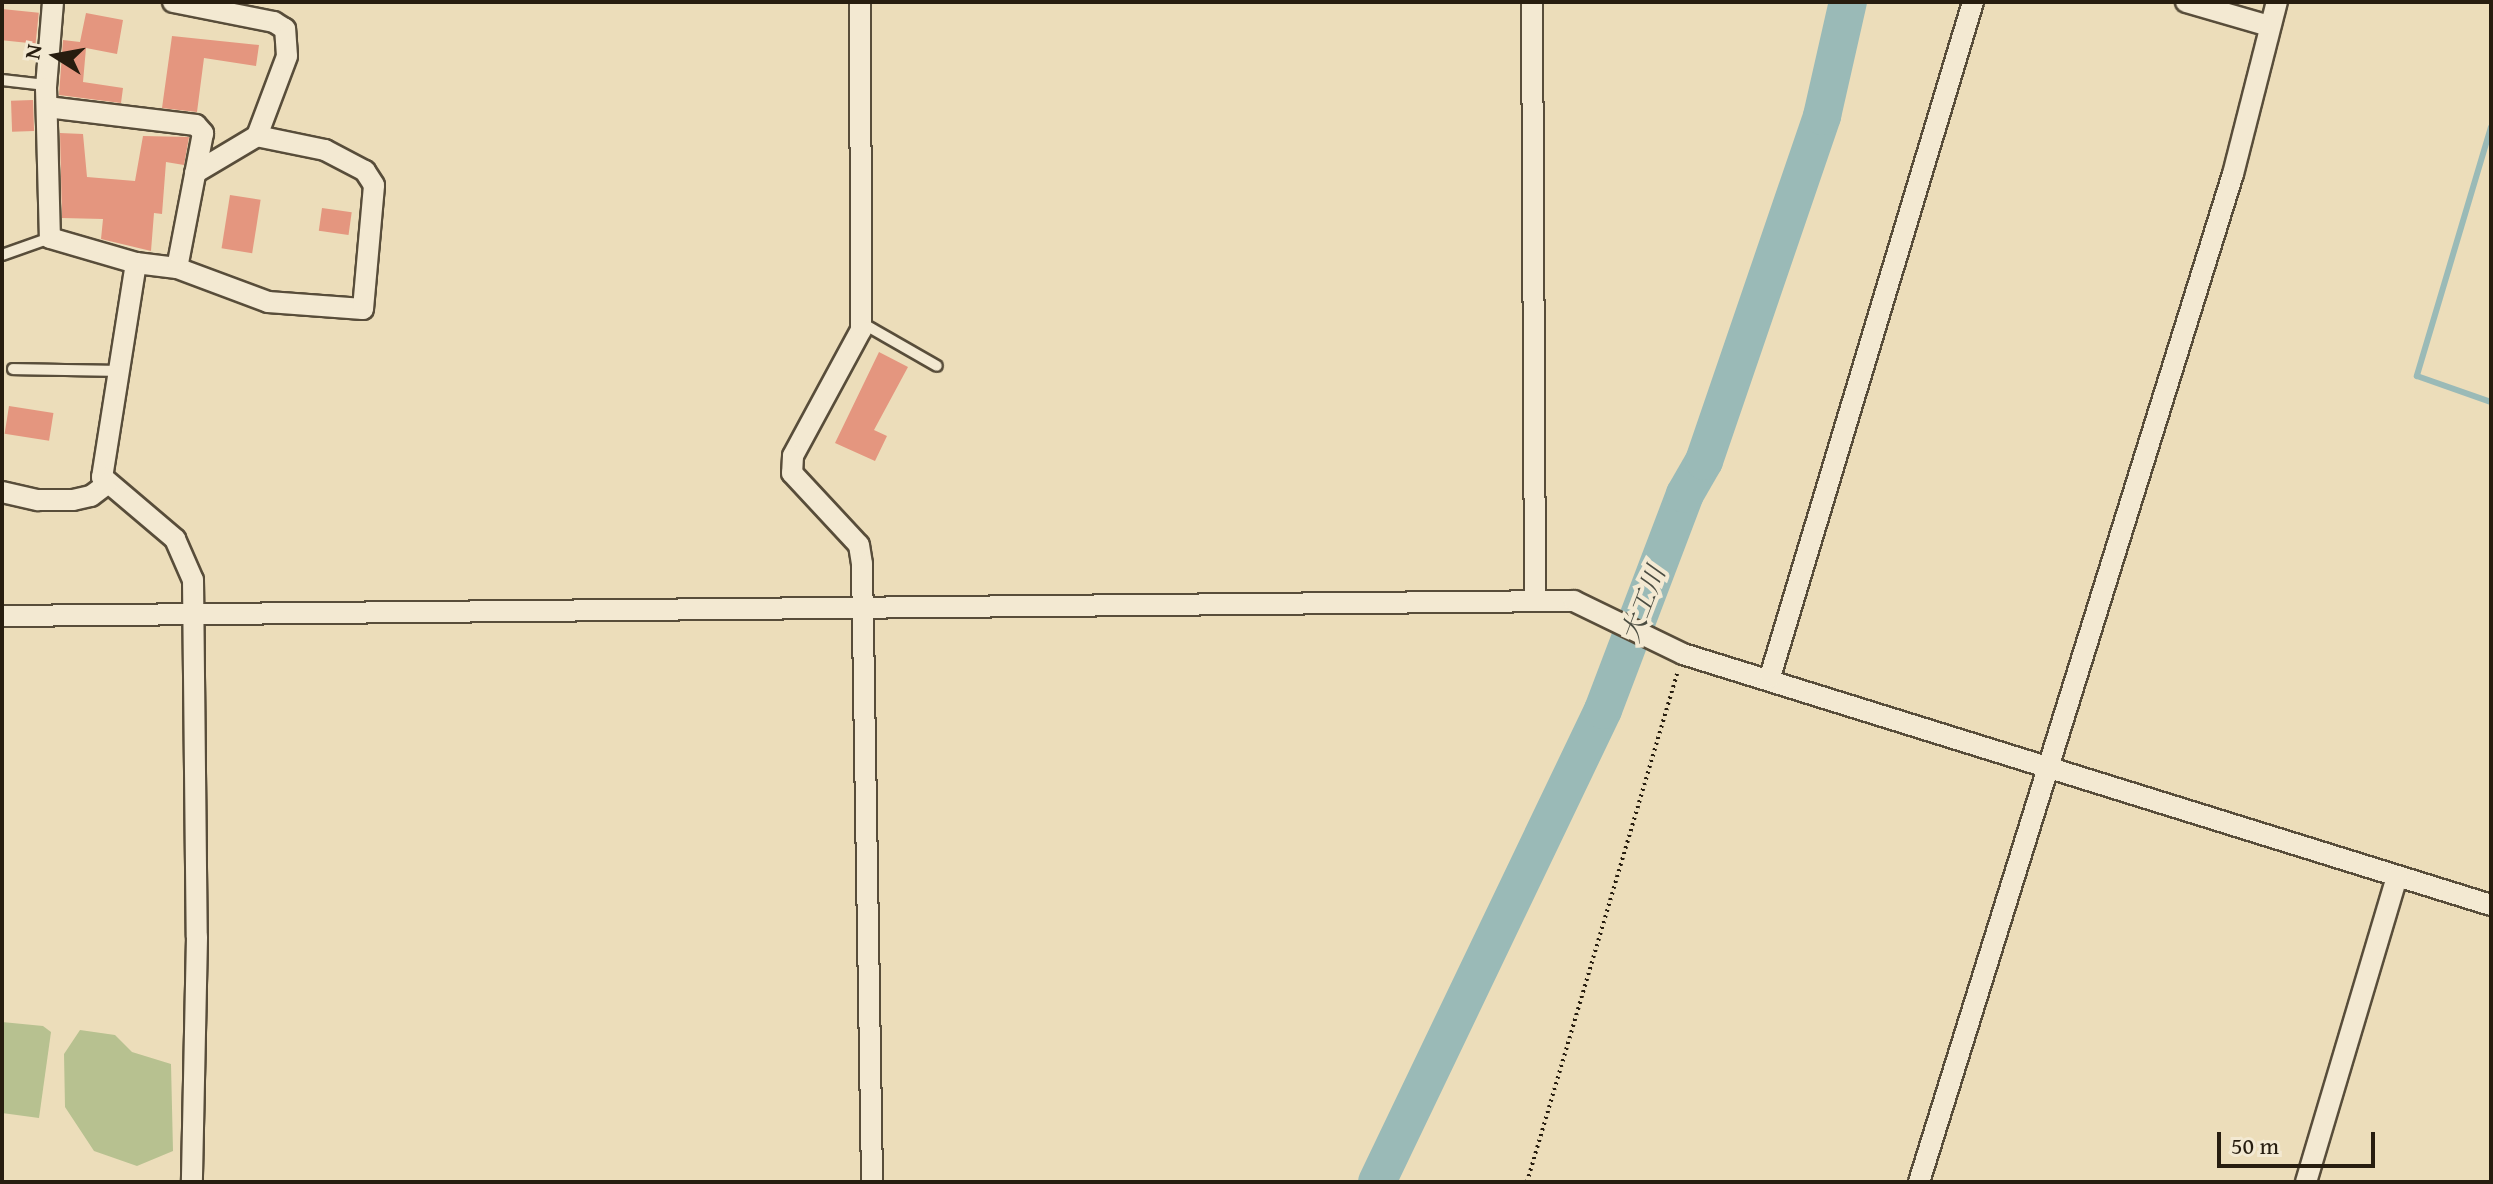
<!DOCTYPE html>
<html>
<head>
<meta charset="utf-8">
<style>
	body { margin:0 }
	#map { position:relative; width:2493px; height:1184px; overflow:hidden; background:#ecddba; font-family:"Gentium Book Plus","Noto Serif JP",serif }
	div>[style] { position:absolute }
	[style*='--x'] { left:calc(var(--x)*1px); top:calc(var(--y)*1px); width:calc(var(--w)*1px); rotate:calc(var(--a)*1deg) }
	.green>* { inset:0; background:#b7c190 }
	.stream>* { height:6px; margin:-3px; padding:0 3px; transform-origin:3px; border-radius:3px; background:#9abab7 }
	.river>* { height:38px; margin:-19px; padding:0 19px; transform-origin:19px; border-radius:19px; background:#9abab7 }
	.building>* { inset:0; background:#e4967f; transform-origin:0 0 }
	.path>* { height:4px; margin-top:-2px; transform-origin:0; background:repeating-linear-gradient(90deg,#271d0f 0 2px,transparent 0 6px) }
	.roads { filter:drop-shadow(2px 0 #584d3a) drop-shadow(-2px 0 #584d3a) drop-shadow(0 2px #584d3a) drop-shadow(0 -2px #584d3a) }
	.service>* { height:10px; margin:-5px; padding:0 5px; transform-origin:5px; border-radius:5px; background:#f3e9d2 }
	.minor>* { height:20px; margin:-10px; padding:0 10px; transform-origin:10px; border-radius:10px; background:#f3e9d2 }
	span { translate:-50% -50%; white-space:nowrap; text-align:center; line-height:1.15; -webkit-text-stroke:8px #f3e9d2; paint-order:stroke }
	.water-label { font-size:26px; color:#4a4c41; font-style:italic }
	.frame { position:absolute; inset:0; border:4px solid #271d0f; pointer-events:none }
	.north { position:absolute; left:16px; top:16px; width:80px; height:80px; -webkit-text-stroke:6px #f3e9d2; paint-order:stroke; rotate:281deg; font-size:22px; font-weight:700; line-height:32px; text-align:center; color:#271d0f }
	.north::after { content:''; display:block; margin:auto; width:28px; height:36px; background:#271d0f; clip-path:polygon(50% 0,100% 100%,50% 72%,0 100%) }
	.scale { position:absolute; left:2217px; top:1132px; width:158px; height:36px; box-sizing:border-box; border:4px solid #271d0f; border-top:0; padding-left:10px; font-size:24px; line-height:28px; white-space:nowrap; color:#271d0f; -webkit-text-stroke:6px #f3e9d2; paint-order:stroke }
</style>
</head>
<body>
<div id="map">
	<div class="green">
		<i style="clip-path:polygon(2px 1022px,43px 1026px,51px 1032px,39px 1118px,2px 1113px)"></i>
		<i style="clip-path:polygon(80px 1030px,115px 1035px,132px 1052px,171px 1064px,173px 1151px,137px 1166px,94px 1151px,65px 1107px,64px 1054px)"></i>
	</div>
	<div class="stream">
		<i style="--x:2491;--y:127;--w:260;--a:106.6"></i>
		<i style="--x:2417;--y:376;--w:78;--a:19.4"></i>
	</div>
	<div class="river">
		<i style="--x:1377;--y:1182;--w:523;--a:-64.41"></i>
		<i style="--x:1603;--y:710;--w:231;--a:-69.2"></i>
		<i style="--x:1685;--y:494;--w:38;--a:-60"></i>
		<i style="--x:1704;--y:461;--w:365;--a:-71.1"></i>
		<i style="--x:1822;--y:116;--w:117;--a:-77.2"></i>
	</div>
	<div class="building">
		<i style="left:2px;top:9px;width:37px;height:31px;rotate:6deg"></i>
		<i style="clip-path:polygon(86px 13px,123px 20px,117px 54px,86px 48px,83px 82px,123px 88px,121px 103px,59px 95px,63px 40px,80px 42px)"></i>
		<i style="clip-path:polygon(172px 36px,259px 45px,256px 66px,204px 58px,197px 112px,162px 108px)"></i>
		<i style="left:33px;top:100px;width:31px;height:22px;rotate:88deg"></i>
		<i style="clip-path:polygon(60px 133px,83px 134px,87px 177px,135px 181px,143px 136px,189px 137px,184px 165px,166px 162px,162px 214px,154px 213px,151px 251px,101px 239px,103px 219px,62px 218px)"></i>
		<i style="left:230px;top:195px;width:31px;height:54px;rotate:9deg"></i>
		<i style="left:322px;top:208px;width:30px;height:23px;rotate:8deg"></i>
		<i style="clip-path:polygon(879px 352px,908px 367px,874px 430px,887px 436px,875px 461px,835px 443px)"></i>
		<i style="left:9px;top:406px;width:45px;height:28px;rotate:9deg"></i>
	</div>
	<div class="path">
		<i style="--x:1527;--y:1182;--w:530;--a:-73.55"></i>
	</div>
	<div class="roads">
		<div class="service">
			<i style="--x:2;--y:80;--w:44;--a:6.5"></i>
			<i style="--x:2;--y:255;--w:51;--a:-19.5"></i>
			<i style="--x:862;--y:323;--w:86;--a:29.8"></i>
			<i style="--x:13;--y:369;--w:104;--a:1.1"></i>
		</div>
		<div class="minor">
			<i style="--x:53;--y:2;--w:86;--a:94.7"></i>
			<i style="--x:46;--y:88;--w:150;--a:88.5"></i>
			<i style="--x:50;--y:238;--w:90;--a:16.2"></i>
			<i style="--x:136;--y:263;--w:41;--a:7"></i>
			<i style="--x:177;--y:268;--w:97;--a:20.5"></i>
			<i style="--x:268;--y:302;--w:95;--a:4.2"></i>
			<i style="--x:363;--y:309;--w:124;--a:-84.9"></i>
			<i style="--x:374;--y:185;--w:17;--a:-123"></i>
			<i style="--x:365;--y:171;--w:45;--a:-152.3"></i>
			<i style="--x:325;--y:150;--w:69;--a:-168.4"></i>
			<i style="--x:257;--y:136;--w:85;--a:-69.4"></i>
			<i style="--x:287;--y:56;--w:27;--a:-94"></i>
			<i style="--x:285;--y:29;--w:13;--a:-148"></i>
			<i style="--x:274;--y:22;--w:103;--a:-168.8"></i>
			<i style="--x:860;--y:2;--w:328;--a:89.8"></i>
			<i style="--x:861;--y:330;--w:143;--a:118.4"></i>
			<i style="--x:793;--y:456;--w:17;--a:93"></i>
			<i style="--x:792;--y:473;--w:98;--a:47.1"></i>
			<i style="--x:859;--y:545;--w:19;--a:81"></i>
			<i style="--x:862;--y:564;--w:618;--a:89.07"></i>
			<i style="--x:1532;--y:2;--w:597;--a:89.71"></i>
			<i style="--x:2186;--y:2;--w:86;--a:16.1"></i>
			<i style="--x:47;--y:107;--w:150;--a:6.9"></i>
			<i style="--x:196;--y:125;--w:11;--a:49"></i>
			<i style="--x:203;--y:133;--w:137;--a:100.9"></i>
			<i style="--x:195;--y:173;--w:72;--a:-30.8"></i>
			<i style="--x:136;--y:263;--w:217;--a:99"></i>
			<i style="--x:102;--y:477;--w:96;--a:40.3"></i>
			<i style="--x:175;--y:539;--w:45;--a:66.3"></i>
			<i style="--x:193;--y:580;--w:357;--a:89.4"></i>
			<i style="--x:197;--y:937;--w:245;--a:91.2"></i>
			<i style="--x:2;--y:492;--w:37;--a:13"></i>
			<i style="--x:38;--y:500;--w:35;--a:0"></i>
			<i style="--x:73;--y:500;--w:18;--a:-13"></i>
			<i style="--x:91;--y:496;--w:21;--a:-37"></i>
			<i style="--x:2;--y:616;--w:1572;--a:-0.55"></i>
			<i style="--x:1574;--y:601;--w:121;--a:25.9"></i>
			<i style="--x:1683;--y:654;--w:846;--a:17.26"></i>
			<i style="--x:1770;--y:677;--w:705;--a:-73.26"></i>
			<i style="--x:1919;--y:1182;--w:1056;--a:-72.7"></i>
			<i style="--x:2233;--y:174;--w:178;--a:-75.7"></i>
			<i style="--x:2306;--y:1182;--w:318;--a:-73.4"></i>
		</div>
	</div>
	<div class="water-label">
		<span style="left:1643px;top:604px;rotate:-69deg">大工川</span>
	</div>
	<div class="frame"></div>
	<div class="north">N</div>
	<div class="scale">50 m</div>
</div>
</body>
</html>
